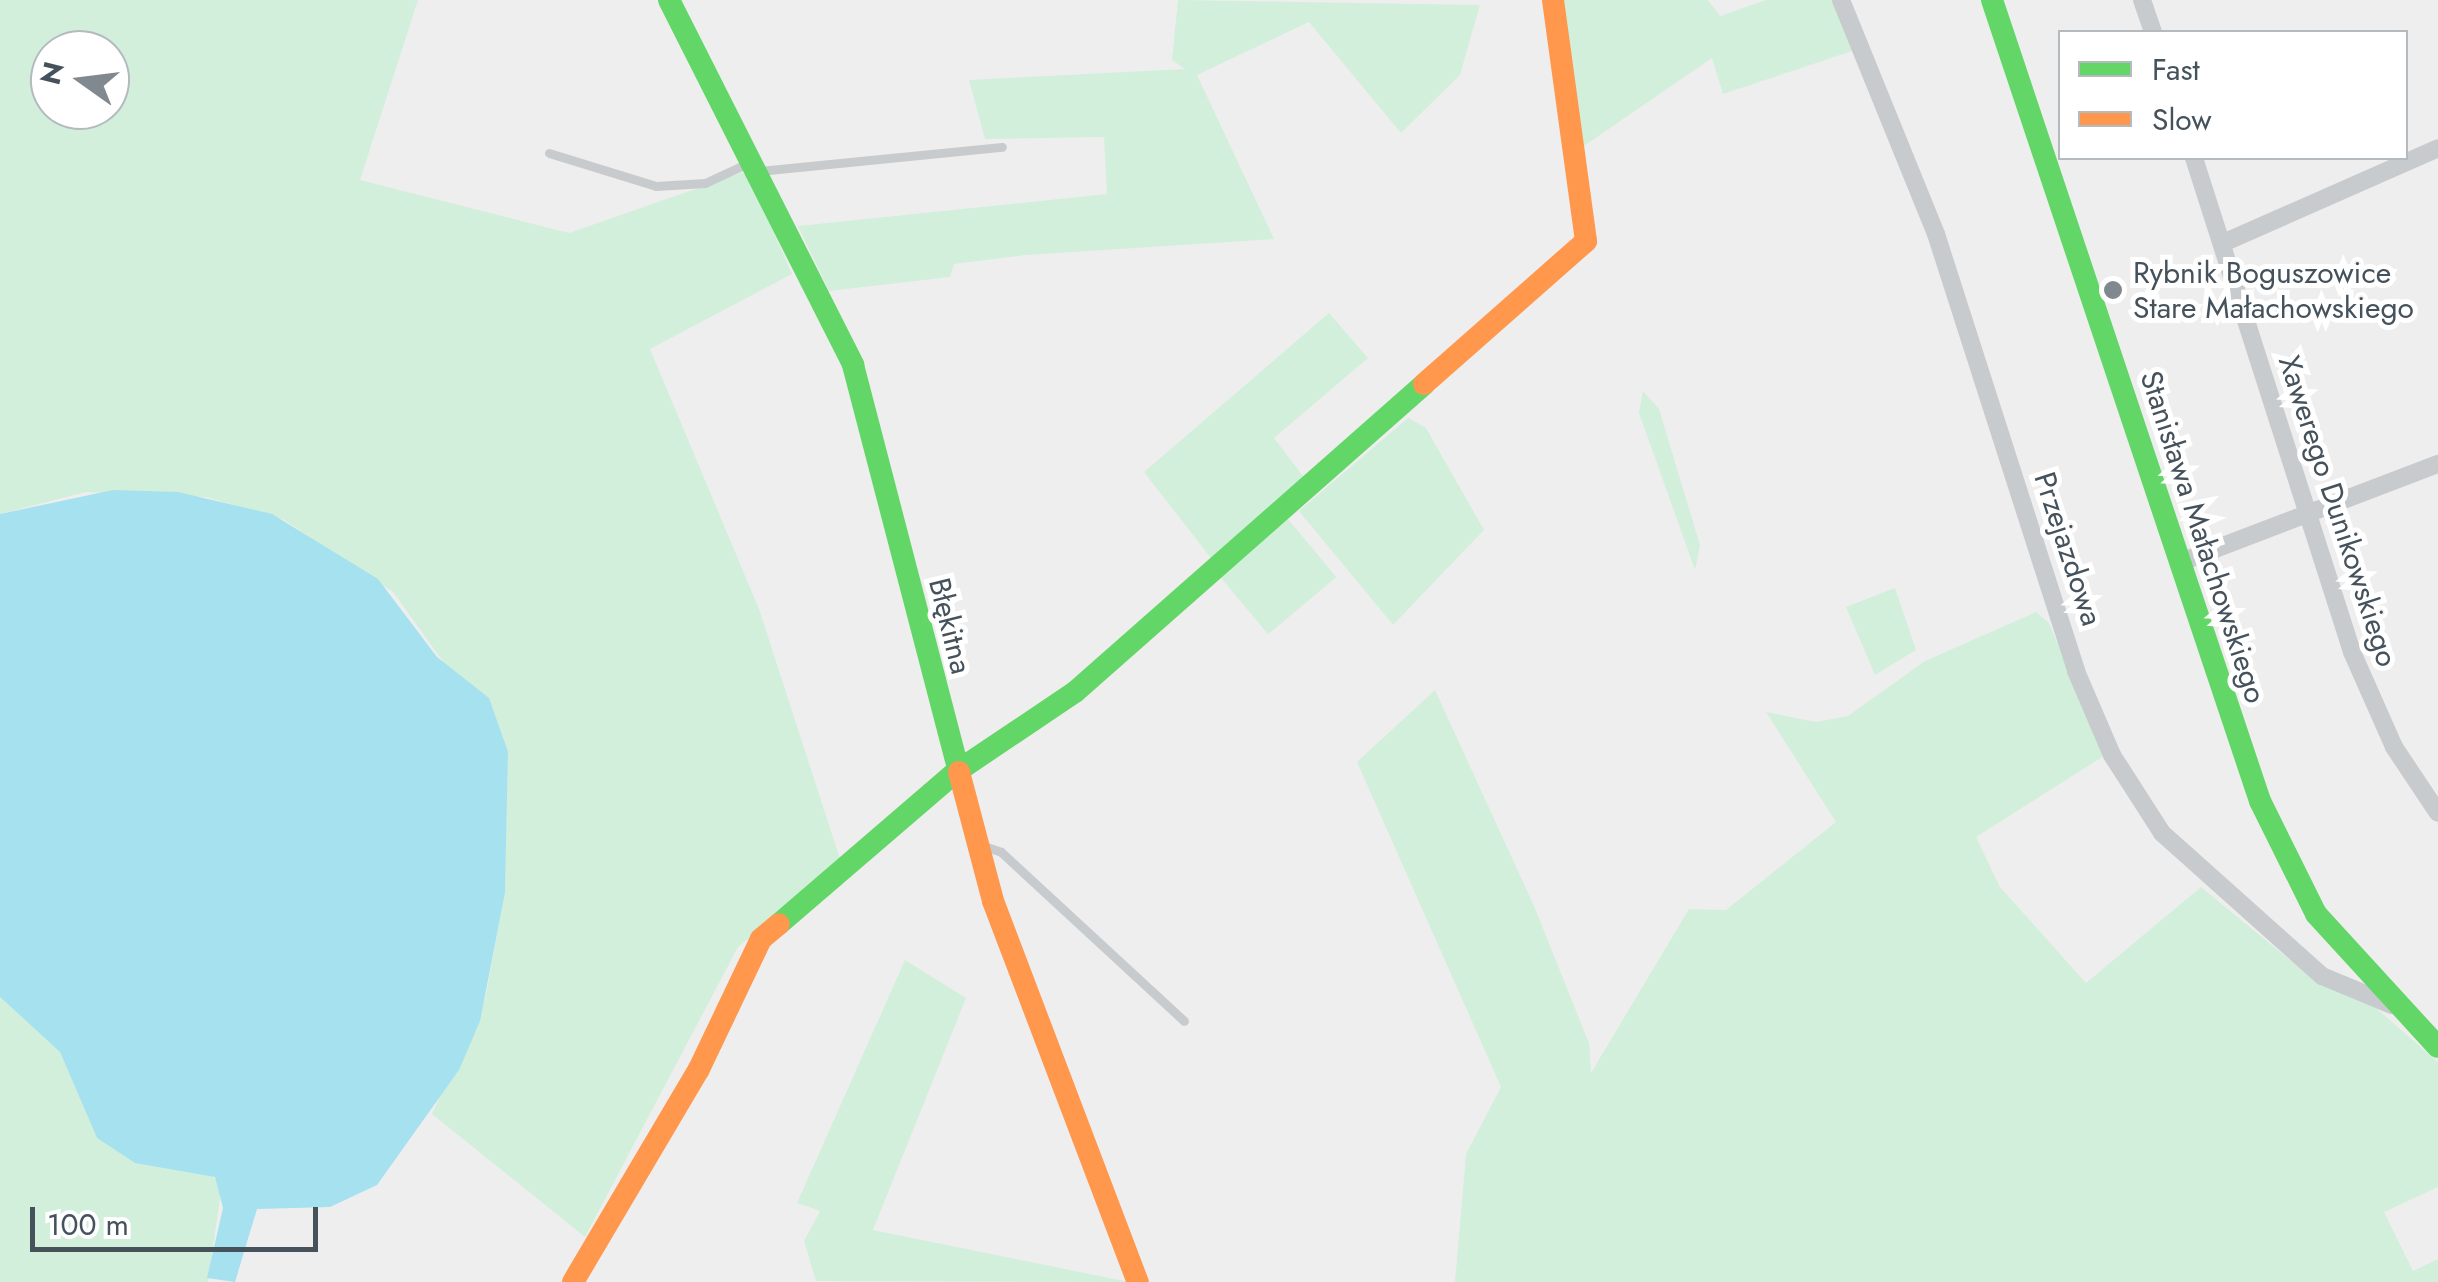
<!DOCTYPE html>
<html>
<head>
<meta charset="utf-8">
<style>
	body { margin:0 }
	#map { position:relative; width:2438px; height:1282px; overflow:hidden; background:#efeeee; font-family:Jost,sans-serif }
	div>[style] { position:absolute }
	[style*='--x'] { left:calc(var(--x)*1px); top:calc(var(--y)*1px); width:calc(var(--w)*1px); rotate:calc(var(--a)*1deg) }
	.green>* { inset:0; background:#d2efdc; transform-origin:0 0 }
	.water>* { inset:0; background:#a5e1ef }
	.lane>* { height:9px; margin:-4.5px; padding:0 4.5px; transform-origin:4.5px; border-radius:4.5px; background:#c8cbcd }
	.street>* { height:18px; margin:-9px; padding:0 9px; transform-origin:9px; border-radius:9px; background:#c8cbcd }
	.fast>* { height:22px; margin:-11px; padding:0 11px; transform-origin:11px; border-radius:11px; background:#63d668 }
	.slow>* { height:22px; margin:-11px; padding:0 11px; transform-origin:11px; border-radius:11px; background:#ff974d }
	.dots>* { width:28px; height:28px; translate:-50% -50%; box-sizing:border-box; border:5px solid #fff; border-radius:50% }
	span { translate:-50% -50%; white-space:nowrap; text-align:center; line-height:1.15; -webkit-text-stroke:10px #fff; paint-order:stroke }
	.poi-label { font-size:30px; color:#45525c }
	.left { translate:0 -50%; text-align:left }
	.street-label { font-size:30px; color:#45525c }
	.legend { position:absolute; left:2058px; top:30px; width:350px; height:130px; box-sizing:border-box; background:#fff; border:2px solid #b5babe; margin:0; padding:12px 18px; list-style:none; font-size:30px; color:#45525c }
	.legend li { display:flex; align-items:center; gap:20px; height:50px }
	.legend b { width:50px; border:2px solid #b5babe }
	.north { position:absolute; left:30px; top:30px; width:100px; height:100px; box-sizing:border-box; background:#fff; border:2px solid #b5babe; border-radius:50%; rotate:284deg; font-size:28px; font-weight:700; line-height:40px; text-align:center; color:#45525c }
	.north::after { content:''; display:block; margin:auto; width:35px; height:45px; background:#80898f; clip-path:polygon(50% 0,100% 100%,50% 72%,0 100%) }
	.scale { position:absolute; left:30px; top:1207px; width:288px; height:45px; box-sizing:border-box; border:5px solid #45525c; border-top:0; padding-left:12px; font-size:30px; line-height:35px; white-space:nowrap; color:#45525c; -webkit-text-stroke:8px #fff; paint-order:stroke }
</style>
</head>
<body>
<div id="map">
	<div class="green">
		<i style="clip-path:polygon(evenodd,0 0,418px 0,360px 180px,569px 233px,747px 171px,792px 274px,650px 349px,759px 609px,842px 865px,738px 947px,585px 1237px,432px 1114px,485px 999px,505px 893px,508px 752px,393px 592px,284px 520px,206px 497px,86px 492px,0 514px,0 0,50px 50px,110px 50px,110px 110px,50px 110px,50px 50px)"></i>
		<i style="clip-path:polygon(1178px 0,1480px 5px,1460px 75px,1401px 133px,1309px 22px,1197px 75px,1274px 239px,1026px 255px,954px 264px,950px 277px,829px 291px,798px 226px,1107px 194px,1104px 137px,985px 139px,969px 80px,1185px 69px,1172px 60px)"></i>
		<i style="clip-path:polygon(1558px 0,1708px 0,1720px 16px,1766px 0,1832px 0,1852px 51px,1723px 94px,1712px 58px,1578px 150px)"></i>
		<i style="clip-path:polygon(1329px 313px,1368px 358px,1274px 438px,1306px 480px,1214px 562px,1144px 472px)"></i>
		<i style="clip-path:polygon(1643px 391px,1659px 409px,1700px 545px,1695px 570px,1639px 413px)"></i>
		<i style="clip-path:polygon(1408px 418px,1426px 428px,1484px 530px,1393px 625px,1299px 511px)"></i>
		<i style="left:1287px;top:518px;width:77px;height:89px;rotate:50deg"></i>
		<i style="clip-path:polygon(1895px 588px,1916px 650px,1875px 675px,1846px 607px)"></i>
		<i style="clip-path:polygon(2036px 612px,2049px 623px,2104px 756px,1976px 837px,2000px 887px,2086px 983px,2201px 887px,2319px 984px,2376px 1008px,2438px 1062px,2438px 1187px,2384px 1212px,2413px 1271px,2438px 1259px,2438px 1282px,1455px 1282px,1466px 1154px,1501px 1087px,1357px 762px,1435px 690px,1534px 906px,1589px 1043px,1591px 1073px,1689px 909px,1726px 910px,1836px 822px,1766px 712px,1816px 722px,1848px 716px,1925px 661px)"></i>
		<i style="clip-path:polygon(905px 960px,966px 998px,873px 1230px,1129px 1282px,816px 1281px,804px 1241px,820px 1211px,797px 1203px)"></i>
		<i style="clip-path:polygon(0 997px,60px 1052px,97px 1138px,135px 1163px,208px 1172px,222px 1185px,208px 1282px,0 1282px)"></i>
	</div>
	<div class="water">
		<i style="clip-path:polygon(113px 490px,178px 492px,272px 514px,378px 579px,437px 657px,489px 698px,508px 752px,505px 893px,480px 1021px,459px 1070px,377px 1185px,330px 1207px,257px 1209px,235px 1282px,207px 1278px,223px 1208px,215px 1177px,135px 1163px,97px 1138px,60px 1052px,0 997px,0 514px)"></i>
	</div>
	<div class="lane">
		<i style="--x:549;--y:153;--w:112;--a:17.1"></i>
		<i style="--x:656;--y:186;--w:49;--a:-3.5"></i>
		<i style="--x:705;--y:183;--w:47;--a:-24.9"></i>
		<i style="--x:760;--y:171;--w:243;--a:-5.7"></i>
		<i style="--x:981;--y:845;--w:21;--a:19"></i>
		<i style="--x:1001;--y:852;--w:249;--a:42.7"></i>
	</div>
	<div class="street">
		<i style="--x:1841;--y:0;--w:253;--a:67.9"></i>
		<i style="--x:1936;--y:234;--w:459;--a:72.2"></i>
		<i style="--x:2076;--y:671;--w:91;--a:66.8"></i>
		<i style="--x:2112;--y:755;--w:93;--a:57.3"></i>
		<i style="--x:2162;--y:833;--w:215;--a:41.8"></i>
		<i style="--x:2322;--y:976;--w:76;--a:22.5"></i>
		<i style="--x:2142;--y:0;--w:34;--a:71"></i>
		<i style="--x:2194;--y:158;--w:519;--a:72.26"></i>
		<i style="--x:2352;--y:652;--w:104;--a:66.1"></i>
		<i style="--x:2394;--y:747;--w:79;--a:56.3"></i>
		<i style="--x:2223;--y:243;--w:235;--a:-23.8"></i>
		<i style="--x:2181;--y:562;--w:275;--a:-20.9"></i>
	</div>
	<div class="fast">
		<i style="--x:669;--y:0;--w:409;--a:63.2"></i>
		<i style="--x:853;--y:365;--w:421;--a:75.4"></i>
		<i style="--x:1992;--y:0;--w:845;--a:71.5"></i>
		<i style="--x:2260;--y:801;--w:126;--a:63.6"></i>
		<i style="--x:2316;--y:914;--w:180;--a:47.5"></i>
		<i style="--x:779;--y:924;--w:233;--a:-40.7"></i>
		<i style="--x:956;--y:772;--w:143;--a:-33.9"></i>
		<i style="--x:1075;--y:692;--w:465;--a:-41.4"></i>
	</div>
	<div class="slow">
		<i style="--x:1424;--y:384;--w:216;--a:-41.4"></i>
		<i style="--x:1586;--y:241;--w:243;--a:-97.8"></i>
		<i style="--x:959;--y:772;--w:133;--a:75.2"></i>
		<i style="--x:993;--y:901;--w:408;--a:69.2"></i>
		<i style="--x:573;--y:1282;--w:247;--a:-59.4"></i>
		<i style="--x:699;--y:1069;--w:144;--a:-64.5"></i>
		<i style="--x:761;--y:939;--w:23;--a:-40"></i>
	</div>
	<div class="dots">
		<i style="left:2113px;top:290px;background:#80898f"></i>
	</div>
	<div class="poi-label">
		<span class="left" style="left:2133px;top:290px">Rybnik Boguszowice<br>Stare Małachowskiego</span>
	</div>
	<div class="street-label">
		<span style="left:2338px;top:511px;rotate:72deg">Xawerego Dunikowskiego</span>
		<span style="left:2203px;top:537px;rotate:72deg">Stanisława Małachowskiego</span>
		<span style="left:2068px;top:549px;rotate:72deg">Przejazdowa</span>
		<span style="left:950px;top:626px;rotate:76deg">Błękitna</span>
	</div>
	<ul class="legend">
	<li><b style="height:12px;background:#63d668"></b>Fast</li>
	<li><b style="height:12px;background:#ff974d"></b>Slow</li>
	</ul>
	<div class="north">N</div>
	<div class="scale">100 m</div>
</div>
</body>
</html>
